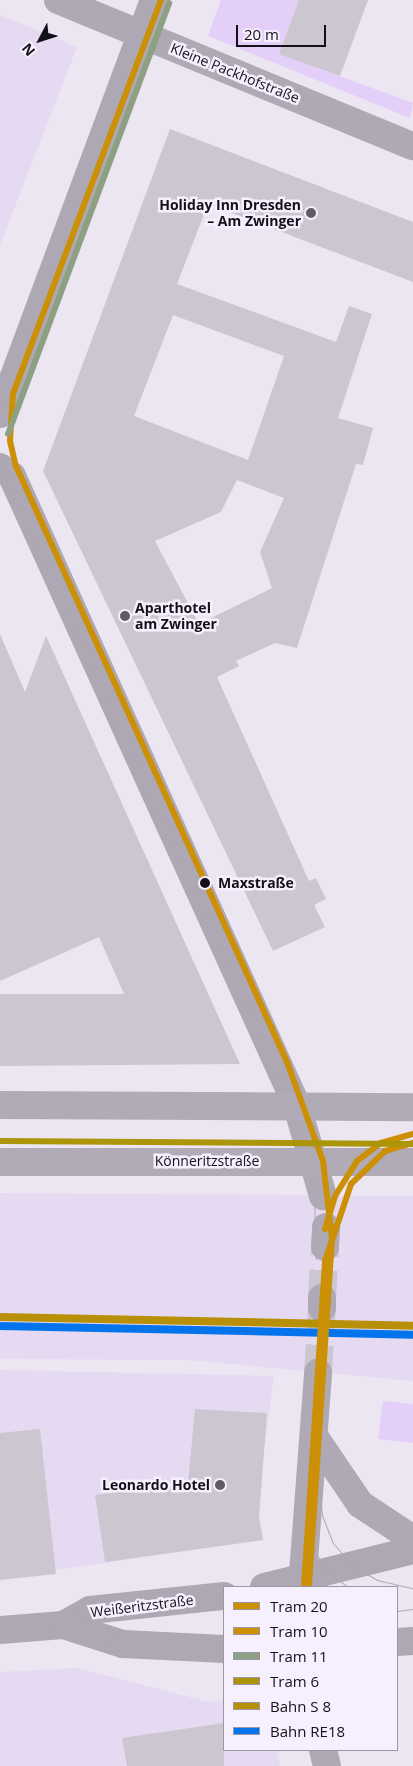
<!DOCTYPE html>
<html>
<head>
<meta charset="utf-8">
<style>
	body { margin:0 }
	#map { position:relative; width:413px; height:1766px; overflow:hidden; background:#ece6f3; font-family:"Open Sans",sans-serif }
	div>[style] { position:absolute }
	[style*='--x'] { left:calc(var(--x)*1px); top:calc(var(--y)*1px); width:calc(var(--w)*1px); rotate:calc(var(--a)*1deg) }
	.built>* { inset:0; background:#e5daf2 }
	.green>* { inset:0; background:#e3cff8 }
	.building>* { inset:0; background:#cbc6d0 }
	.street-tunnel>* { height:28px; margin-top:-14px; transform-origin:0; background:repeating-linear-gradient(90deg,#ccc6d2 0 28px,transparent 0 42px) }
	.street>* { height:28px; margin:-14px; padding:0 14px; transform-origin:14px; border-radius:14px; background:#aea9b4 }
	.secondary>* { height:28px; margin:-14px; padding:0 14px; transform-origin:14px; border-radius:14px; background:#aea8b4 }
	.primary>* { height:28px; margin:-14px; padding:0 14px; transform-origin:14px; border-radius:14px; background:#b1abb8 }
	.tram>* { height:1px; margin:-0.5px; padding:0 0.5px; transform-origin:0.5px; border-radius:0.5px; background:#ada9b2 }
	.rail-1>* { height:8px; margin:-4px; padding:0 4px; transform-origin:4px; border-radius:4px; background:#b89008 }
	.rail-2>* { height:8px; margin:-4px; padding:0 4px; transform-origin:4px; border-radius:4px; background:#0474ec }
	.tram-1>* { height:6px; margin:-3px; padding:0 3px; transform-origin:3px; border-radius:3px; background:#cb9005 }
	.tram-2>* { height:6px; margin:-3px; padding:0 3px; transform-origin:3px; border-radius:3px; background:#cb9005 }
	.tram-3>* { height:6px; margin:-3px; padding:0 3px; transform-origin:3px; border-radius:3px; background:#8ea082 }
	.tram-4>* { height:6px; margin:-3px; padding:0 3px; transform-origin:3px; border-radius:3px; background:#ad9509 }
	.dots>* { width:14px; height:14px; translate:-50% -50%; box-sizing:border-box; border:2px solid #f6effe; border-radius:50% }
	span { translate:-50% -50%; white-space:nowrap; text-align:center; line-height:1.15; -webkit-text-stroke:5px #f6effe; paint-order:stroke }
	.street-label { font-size:14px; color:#141019 }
	.poi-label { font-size:14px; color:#141019; font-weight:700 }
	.right { translate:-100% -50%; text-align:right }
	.left { translate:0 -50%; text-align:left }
	.stop-label { font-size:14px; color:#141019; font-weight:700 }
	.legend { position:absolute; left:223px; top:1586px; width:175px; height:165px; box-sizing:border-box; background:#f6effe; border:1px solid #9c96a2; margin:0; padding:6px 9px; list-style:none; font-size:15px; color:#141019 }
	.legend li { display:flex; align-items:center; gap:10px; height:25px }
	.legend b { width:25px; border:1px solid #9c96a2 }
	.north { position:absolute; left:15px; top:15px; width:50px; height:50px; -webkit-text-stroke:4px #f6effe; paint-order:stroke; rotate:230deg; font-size:14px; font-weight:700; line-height:20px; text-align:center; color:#141019 }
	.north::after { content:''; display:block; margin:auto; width:18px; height:22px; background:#141019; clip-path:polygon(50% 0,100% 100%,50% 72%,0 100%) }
	.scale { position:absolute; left:236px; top:25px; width:90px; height:22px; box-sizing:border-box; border:2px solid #141019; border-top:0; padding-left:6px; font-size:15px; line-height:18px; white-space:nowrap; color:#141019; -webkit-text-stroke:4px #f6effe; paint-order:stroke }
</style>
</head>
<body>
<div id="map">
	<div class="built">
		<i style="clip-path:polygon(0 15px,77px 47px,0 245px)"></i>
		<i style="clip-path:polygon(0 1193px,413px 1196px,413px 1381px,188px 1360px,0 1359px)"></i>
		<i style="clip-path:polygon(0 1370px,274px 1376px,257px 1503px,263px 1540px,0 1578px)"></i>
		<i style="clip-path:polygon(77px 1668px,209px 1702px,224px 1700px,224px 1750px,277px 1750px,280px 1766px,0 1766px,0 1672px)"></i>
	</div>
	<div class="green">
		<i style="clip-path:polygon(221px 0,299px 0,280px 54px,413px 103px,410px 118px,208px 36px)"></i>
		<i style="clip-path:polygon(383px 1401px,413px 1404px,413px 1443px,378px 1439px)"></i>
	</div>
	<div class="building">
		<i style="clip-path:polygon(299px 0,368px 0,340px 76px,279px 54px)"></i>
		<i style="clip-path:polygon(evenodd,170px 129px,413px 222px,413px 282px,208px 204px,177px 284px,336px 342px,349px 306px,372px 314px,338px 418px,373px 428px,363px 465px,356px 464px,297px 648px,275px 643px,236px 661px,239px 666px,217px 677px,309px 881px,316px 878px,326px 899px,314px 905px,325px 927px,273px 951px,43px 471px,170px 129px,173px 315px,284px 356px,248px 460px,134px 416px,173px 315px,170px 129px,237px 480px,284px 498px,260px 552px,272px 588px,199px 624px,155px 541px,221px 512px,237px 480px)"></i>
		<i style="clip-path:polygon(0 634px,25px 692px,46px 636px,240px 1064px,0 1066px,0 994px,124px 994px,99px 937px,0 981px)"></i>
		<i style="clip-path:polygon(195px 1409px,267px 1413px,259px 1517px,263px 1540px,105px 1562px,95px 1495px,188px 1484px)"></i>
		<i style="clip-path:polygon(40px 1429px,56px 1574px,0 1580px,0 1433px)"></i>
		<i style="clip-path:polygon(224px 1723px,224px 1766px,127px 1766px,122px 1738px)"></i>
	</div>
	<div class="street-tunnel">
		<i style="--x:322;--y:1298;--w:51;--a:-86.6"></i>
		<i style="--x:318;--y:1373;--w:65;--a:-86.5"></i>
	</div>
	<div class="street">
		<i style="--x:58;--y:0;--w:384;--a:22.4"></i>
		<i style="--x:297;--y:1106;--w:94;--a:73.9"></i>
		<i style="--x:325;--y:1247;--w:20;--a:-87"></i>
		<i style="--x:322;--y:1308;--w:10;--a:-90"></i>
		<i style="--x:314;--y:1436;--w:82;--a:55.9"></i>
		<i style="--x:360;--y:1504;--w:64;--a:33.4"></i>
		<i style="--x:302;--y:1587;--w:215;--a:-85.7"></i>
		<i style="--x:323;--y:1750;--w:16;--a:76"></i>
	</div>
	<div class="secondary">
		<i style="--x:0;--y:414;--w:442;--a:-69.6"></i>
		<i style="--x:0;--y:467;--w:15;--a:37"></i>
		<i style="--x:12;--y:476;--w:691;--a:65.66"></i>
		<i style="--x:264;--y:1587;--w:154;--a:-13.9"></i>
		<i style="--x:63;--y:1625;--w:31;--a:-29"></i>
		<i style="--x:90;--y:1610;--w:135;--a:-6"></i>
		<i style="--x:0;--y:1630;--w:63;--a:-4.5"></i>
		<i style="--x:63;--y:1625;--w:63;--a:17.6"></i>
		<i style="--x:123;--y:1644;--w:101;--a:2.8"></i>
		<i style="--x:397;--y:1642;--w:16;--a:-4"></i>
	</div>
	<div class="primary">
		<i style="--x:0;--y:1105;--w:413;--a:0.3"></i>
		<i style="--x:0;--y:1162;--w:413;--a:0"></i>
	</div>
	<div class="tram">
		<i style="--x:0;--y:409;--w:21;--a:-76"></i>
		<i style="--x:0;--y:456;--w:37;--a:73"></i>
		<i style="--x:11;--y:491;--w:675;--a:65.6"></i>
		<i style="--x:290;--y:1106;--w:93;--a:75.1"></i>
		<i style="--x:314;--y:1196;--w:63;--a:88.2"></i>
		<i style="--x:318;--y:1474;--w:41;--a:84.4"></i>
		<i style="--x:322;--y:1515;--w:30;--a:69"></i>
		<i style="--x:333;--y:1543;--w:30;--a:49"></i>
		<i style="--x:353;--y:1566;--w:28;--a:30"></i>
		<i style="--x:377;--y:1580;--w:37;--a:13"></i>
		<i style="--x:302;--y:1495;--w:62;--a:76"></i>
		<i style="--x:317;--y:1555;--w:20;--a:57"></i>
		<i style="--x:328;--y:1572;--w:25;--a:37"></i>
		<i style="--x:397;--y:1611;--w:16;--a:-7"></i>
	</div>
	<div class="rail-1">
		<i style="--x:0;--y:1317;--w:413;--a:1.2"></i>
	</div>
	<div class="rail-2">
		<i style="--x:0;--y:1326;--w:413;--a:1.2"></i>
	</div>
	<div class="tram-1">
		<i style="--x:161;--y:0;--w:420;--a:110.6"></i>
		<i style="--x:13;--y:393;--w:48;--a:93.6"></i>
		<i style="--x:10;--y:441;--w:26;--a:77"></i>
		<i style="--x:16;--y:466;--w:655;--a:65.55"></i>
		<i style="--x:287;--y:1062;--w:105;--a:70"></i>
		<i style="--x:323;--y:1161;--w:79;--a:83.4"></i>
		<i style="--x:332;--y:1239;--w:349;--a:93.8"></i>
		<i style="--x:325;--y:1229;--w:34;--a:-73"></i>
		<i style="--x:335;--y:1196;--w:41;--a:-57.8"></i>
		<i style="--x:357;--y:1161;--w:30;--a:-37"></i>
		<i style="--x:381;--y:1143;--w:33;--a:-16"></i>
	</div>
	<div class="tram-2">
		<i style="--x:304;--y:1587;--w:327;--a:-86.3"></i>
		<i style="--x:325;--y:1261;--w:81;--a:-71.3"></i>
		<i style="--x:351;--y:1184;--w:47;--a:-44.1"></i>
		<i style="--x:385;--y:1151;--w:29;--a:-16"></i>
	</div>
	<div class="tram-3">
		<i style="--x:8;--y:434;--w:460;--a:-69.5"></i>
	</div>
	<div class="tram-4">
		<i style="--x:0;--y:1141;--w:413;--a:0.4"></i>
	</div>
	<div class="dots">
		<i style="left:311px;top:213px;background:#605b65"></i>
		<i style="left:125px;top:616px;background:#605b65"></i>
		<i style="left:205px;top:883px;background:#141019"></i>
		<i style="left:220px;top:1485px;background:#605b65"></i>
	</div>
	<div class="street-label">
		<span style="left:235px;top:73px;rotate:22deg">Kleine Packhofstraße</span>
		<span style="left:207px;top:1161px">Könneritzstraße</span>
		<span style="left:142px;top:1606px;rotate:-7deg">Weißeritzstraße</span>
	</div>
	<div class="poi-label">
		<span class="right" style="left:301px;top:213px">Holiday Inn Dresden<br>– Am Zwinger</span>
		<span class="left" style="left:135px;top:616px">Aparthotel<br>am Zwinger</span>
		<span class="right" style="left:210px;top:1485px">Leonardo Hotel</span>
	</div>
	<div class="stop-label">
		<span class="left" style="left:218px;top:883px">Maxstraße</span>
	</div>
	<ul class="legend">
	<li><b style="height:6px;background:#cb9005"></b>Tram 20</li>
	<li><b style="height:6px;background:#cb9005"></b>Tram 10</li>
	<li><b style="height:6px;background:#8ea082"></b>Tram 11</li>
	<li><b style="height:6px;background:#ad9509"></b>Tram 6</li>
	<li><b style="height:6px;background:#b89008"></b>Bahn S 8</li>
	<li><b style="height:6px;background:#0474ec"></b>Bahn RE18</li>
	</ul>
	<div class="north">N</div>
	<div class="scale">20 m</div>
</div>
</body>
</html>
